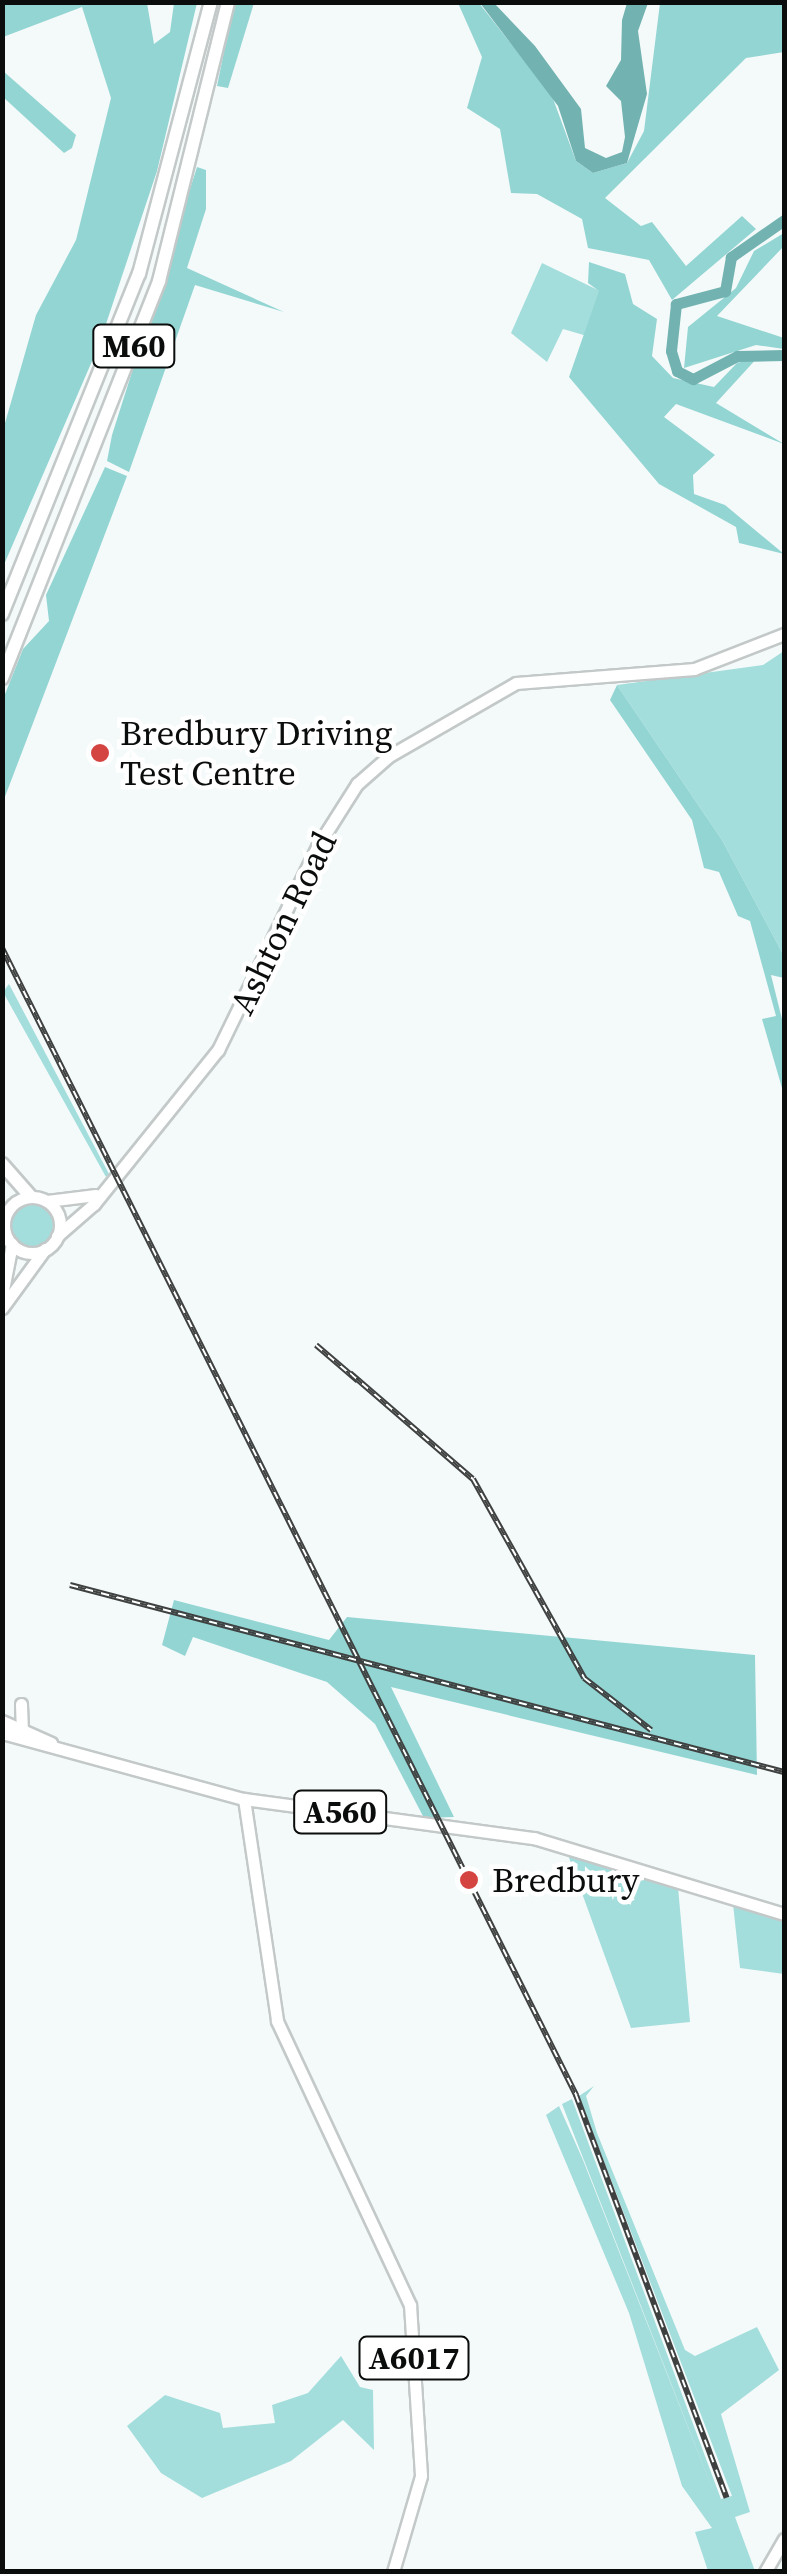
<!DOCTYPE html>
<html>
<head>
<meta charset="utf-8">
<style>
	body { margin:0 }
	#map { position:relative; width:787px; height:2574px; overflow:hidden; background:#f4fafa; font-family:"Source Serif 4",serif }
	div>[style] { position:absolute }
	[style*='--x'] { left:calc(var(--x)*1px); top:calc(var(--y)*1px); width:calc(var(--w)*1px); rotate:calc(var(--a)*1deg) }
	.green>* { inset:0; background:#a3dedc }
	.round { border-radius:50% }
	.forest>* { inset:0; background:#93d5d3 }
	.water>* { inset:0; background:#72b3b1 }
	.river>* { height:11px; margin:-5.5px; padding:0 5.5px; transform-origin:5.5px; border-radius:5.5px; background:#72b3b1 }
	.roads { filter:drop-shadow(2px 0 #c3c8c8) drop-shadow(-2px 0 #c3c8c8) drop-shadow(0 2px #c3c8c8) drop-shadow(0 -2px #c3c8c8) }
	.primary>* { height:11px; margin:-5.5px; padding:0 5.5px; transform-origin:5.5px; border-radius:5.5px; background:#fff }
	.trunk>* { height:11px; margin:-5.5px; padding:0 5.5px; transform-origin:5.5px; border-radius:5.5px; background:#fff }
	.trunk>.ring { margin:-5.5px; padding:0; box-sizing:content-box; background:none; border:11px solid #fff; border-radius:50% }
	.motorway>* { height:12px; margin:-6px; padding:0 6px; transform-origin:6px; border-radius:6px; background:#fff }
	.rail>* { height:6px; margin-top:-3px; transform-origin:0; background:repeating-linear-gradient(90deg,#fff 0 8px,#3f4141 0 16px); box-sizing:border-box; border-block:2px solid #3f4141 }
	.dots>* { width:28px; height:28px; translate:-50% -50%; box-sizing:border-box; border:5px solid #fff; border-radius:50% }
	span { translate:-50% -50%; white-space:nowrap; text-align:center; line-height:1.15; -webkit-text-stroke:9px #fff; paint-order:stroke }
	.shield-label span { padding:2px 8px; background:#fff; border:2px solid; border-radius:8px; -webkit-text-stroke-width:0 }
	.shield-label { font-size:32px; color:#0b0c0c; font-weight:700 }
	.poi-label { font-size:35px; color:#0b0c0c }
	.left { translate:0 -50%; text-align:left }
	.street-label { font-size:35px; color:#0b0c0c }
	.frame { position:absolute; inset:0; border:5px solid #0b0c0c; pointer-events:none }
</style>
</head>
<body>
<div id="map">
	<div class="green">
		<i style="clip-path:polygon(542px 263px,600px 291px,587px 336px,563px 329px,547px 362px,511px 333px)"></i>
		<i style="clip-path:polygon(784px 651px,784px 956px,722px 840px,617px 685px,763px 665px)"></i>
		<i style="clip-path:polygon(9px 984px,109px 1174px,106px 1177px,3px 992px)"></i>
		<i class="round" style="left:7px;top:1202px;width:46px;height:46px"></i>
		<i style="clip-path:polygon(567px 1852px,678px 1887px,690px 2022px,631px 2028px)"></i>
		<i style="clip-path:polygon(733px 1904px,784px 1920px,784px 1974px,740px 1968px)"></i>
		<i style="clip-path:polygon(594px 2086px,586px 2096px,597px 2133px,685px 2350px,695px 2356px,757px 2327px,779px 2370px,721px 2414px,750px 2512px,735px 2517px,755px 2571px,708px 2571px,695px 2532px,712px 2528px,682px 2486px,629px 2313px,546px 2115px,559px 2106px,583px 2160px,717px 2501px,562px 2104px,572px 2099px,721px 2499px,732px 2496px,579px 2096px)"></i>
		<i style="clip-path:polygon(341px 2356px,360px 2387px,373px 2390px,374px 2450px,343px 2420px,291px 2461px,202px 2498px,161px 2473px,127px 2426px,165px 2395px,220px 2413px,223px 2428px,275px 2423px,272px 2405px,308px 2393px)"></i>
	</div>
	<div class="forest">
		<i style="clip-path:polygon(3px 2px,147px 3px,154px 44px,170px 32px,174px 3px,197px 3px,157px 171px,99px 345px,3px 567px,3px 430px,36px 315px,76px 240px,111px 98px,82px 7px,3px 37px)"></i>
		<i style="clip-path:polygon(234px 3px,254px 3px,228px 88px,217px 86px)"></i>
		<i style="clip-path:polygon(458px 3px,479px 3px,552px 96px,576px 161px,593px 173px,627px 163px,644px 131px,660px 3px,784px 3px,784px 52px,746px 58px,605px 198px,641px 226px,652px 222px,686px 266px,742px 216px,756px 229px,672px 300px,649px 260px,588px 248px,582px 219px,537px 194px,511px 193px,500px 129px,467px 108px,482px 57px)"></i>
		<i style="clip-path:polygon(3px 71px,76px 135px,72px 148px,64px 153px,3px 97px)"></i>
		<i style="clip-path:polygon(197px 167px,206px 170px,206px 209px,187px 268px,284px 312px,195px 285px,129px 472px,107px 461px,112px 435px)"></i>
		<i style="clip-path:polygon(784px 233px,784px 246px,717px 316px,784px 338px,784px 349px,756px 345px,684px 368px,688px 327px,736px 288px,754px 251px)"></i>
		<i style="clip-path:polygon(589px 262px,625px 274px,633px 304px,657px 319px,652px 356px,673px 378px,714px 387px,737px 363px,759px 356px,716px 403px,784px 444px,676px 404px,664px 417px,715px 455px,693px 475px,694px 494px,725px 505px,784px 554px,739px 543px,736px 527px,659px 484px,569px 377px,599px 291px,588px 283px)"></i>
		<i style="clip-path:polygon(105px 467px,127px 476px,3px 802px,3px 699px,23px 649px,49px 621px,46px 595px)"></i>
		<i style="clip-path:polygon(617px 685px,722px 840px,784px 956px,784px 978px,771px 975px,784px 1027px,784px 1095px,762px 1019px,776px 1016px,750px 921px,738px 916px,719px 872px,704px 868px,692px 820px,610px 700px)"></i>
		<i style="clip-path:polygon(174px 1600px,329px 1640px,347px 1617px,755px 1655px,757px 1775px,391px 1687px,454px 1817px,424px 1818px,375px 1724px,327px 1682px,193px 1637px,185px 1656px,162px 1645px)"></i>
	</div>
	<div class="water">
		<i style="clip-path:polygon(480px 3px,494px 3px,535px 46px,581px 109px,585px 148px,606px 158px,622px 152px,625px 137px,621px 101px,606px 86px,621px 60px,622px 20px,627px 3px,648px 3px,638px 31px,647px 94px,627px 163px,593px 173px,576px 161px,558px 106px)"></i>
	</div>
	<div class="river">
		<i style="--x:784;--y:220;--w:65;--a:145.1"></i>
		<i style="--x:731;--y:257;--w:35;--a:100"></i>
		<i style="--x:725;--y:291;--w:51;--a:165.1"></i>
		<i style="--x:676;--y:304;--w:47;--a:96.1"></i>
		<i style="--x:671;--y:351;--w:21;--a:73"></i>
		<i style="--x:677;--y:371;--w:18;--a:27"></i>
		<i style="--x:693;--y:379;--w:50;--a:-27.6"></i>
		<i style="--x:737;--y:356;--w:47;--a:-1.2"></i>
	</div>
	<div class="roads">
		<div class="primary">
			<i style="--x:2;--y:1295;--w:52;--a:-78.9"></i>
			<i style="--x:2;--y:1308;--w:73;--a:-53.9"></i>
			<i style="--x:21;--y:1704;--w:24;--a:88"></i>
			<i style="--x:2;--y:1721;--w:54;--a:24.2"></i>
			<i style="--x:2;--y:1733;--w:251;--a:15.3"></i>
			<i style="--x:244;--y:1799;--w:293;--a:7.7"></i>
			<i style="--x:534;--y:1838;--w:261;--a:16.9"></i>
			<i style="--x:244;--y:1799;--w:224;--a:81.5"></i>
			<i style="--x:277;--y:2021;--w:314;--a:64.9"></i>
			<i style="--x:410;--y:2305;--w:171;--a:86.3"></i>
			<i style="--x:421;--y:2476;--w:100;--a:106.3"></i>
			<i style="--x:765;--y:2572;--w:38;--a:-60"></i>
		</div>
		<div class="trunk">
			<i class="ring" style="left:4px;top:1197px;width:45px;height:45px"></i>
			<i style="--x:47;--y:1201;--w:49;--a:-7"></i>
			<i style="--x:57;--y:1236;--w:49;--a:-40.9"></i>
			<i style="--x:94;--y:1204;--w:198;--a:-51.2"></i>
			<i style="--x:218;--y:1050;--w:226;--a:-64"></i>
			<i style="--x:317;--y:847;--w:75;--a:-57.6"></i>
			<i style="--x:357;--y:784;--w:43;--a:-41.2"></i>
			<i style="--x:389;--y:756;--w:146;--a:-29.9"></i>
			<i style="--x:516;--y:683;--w:179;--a:-4.5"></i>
			<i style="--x:694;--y:669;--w:97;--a:-21.3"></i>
		</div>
		<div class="motorway">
			<i style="--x:2;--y:614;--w:367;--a:-68.1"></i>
			<i style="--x:139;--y:274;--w:281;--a:-75.2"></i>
			<i style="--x:2;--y:678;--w:427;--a:-68.4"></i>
			<i style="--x:159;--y:281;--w:287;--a:-76.1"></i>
			<i style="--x:2;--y:1164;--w:44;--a:48.7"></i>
		</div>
	</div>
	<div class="rail">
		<i style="--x:2;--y:948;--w:1283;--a:63.41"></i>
		<i style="--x:576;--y:2095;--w:430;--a:69.5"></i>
		<i style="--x:316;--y:1345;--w:55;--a:40.6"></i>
		<i style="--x:350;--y:1373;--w:162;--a:40.8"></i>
		<i style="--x:473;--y:1479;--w:228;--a:60.8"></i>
		<i style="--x:584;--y:1678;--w:85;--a:37.8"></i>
		<i style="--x:70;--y:1585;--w:738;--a:14.68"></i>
	</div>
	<div class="dots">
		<i style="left:100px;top:753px;background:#d44542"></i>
		<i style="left:469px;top:1880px;background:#d44542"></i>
	</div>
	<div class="shield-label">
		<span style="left:134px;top:346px">M60</span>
		<span style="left:340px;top:1812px">A560</span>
		<span style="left:414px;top:2358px">A6017</span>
	</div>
	<div class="poi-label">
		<span class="left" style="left:120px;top:753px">Bredbury Driving<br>Test Centre</span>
		<span class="left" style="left:492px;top:1880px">Bredbury</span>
	</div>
	<div class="street-label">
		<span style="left:283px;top:923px;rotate:-64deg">Ashton Road</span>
	</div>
	<div class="frame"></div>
</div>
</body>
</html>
